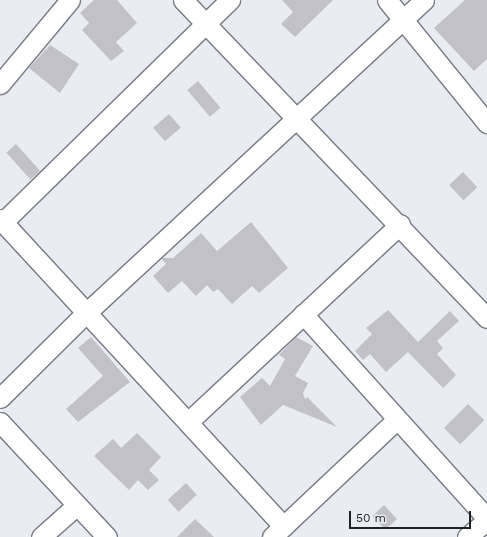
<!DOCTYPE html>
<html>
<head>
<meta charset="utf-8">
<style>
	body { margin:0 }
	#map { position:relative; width:487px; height:537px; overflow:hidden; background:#e9ecf3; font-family:"Work Sans",sans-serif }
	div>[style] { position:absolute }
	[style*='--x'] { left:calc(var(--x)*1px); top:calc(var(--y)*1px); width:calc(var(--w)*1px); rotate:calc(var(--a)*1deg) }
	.building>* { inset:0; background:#c2c1c9; transform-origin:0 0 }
	.roads { filter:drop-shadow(1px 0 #787a81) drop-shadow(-1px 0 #787a81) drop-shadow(0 1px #787a81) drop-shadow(0 -1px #787a81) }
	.minor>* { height:19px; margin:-9.5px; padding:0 9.5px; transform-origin:9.5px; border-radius:9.5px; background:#fff }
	span { translate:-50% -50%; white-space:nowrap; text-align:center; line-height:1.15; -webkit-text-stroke:3.5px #e9ecf3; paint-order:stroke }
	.scale { position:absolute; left:349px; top:511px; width:122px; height:18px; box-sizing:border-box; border:2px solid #212225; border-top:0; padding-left:5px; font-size:12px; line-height:14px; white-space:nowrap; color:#212225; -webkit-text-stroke:3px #e9ecf3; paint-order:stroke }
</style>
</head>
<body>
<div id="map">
	<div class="building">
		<i style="clip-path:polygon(94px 0,117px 0,137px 23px,116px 42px,124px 51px,111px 61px,82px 30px,89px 23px,80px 13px)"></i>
		<i style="clip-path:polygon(282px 0,333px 0,295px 37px,281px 24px,293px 12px)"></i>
		<i style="clip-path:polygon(465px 0,487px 0,487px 59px,474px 71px,434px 28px)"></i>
		<i style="clip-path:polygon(50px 45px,79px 64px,60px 93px,29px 68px)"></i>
		<i style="left:198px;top:81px;width:35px;height:14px;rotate:50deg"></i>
		<i style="left:169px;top:114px;width:18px;height:21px;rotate:49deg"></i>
		<i style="left:16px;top:144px;width:36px;height:13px;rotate:48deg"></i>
		<i style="left:463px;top:172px;width:21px;height:19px;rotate:47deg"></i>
		<i style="clip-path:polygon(251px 222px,288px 268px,259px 293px,252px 286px,232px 304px,218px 289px,213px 292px,207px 285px,196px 296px,182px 281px,168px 293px,153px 276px,166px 264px,161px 258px,173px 258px,201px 233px,217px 251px)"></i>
		<i style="clip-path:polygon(388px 310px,418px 342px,450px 311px,459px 321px,437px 341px,443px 348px,437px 354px,456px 375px,443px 388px,408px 352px,386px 372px,370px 354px,363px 360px,355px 351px,372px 334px,366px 328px)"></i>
		<i style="clip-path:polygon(91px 337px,130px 382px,78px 422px,66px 409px,103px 376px,78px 348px)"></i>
		<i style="clip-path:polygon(296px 337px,313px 346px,295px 376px,308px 383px,303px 393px,305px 399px,307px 397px,337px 427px,283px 405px,261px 425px,240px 397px,262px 378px,270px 386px,285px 359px,279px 355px)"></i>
		<i style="left:468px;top:404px;width:23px;height:34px;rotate:45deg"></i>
		<i style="clip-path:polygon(137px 433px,161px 457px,149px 470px,159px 480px,148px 490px,138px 480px,129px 490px,94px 456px,113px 439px,121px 448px)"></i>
		<i style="left:186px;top:483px;width:16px;height:25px;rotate:47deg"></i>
		<i style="left:384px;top:505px;width:19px;height:16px;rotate:47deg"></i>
		<i style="clip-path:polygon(195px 519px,214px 537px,177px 537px)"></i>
	</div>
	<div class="roads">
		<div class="minor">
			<i style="--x:183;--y:0;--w:440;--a:46.3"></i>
			<i style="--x:387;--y:0;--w:159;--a:50.9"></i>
			<i style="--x:0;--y:84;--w:109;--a:-50.2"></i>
			<i style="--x:0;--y:219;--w:418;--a:47.3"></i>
			<i style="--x:3;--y:222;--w:318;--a:-44.4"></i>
			<i style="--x:303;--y:314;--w:275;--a:48"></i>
			<i style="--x:0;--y:398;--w:120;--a:-44.7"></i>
			<i style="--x:85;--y:314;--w:462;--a:-42.8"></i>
			<i style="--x:0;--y:422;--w:157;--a:47.1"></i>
			<i style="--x:188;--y:422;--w:290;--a:-43"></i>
			<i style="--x:41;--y:537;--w:48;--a:-41.6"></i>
			<i style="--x:272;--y:537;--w:170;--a:-43.3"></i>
			<i style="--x:467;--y:537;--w:26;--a:-40"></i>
		</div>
	</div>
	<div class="scale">50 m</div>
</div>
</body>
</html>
